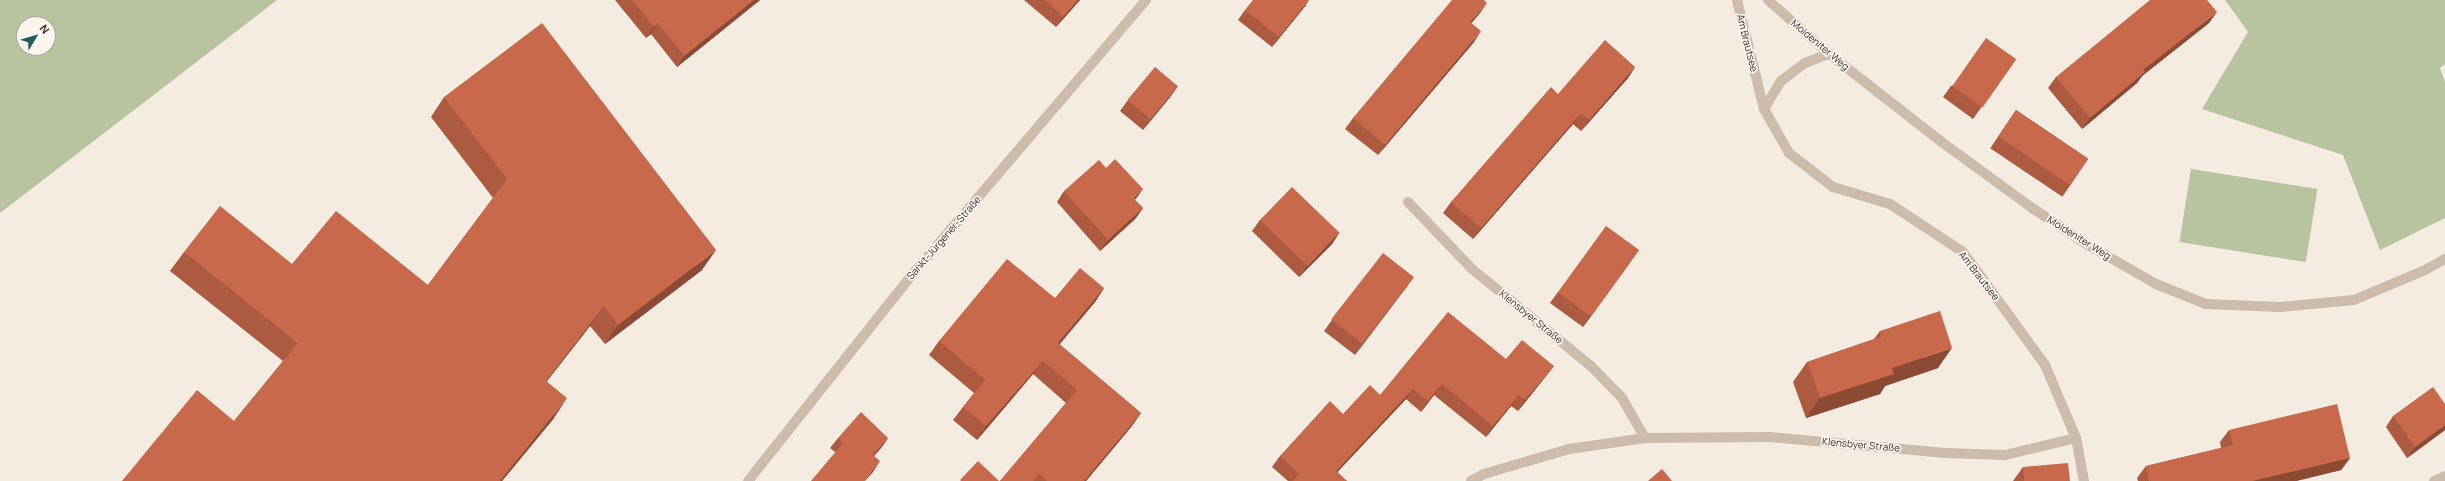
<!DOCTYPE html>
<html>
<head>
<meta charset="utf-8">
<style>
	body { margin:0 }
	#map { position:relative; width:2445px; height:481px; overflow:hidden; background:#f4ebe1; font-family:Manrope,sans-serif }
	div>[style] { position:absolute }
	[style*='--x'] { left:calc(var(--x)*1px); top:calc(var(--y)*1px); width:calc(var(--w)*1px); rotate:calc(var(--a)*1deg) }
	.green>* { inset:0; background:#b8c4a0; transform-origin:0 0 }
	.minor>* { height:10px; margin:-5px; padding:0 5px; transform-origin:5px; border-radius:5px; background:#cdbbac }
	.wall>* { inset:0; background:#ac5a40; transform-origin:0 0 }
	.shaded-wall>* { inset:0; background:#8c4a34 }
	.building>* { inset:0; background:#c8694b; transform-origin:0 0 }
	span { translate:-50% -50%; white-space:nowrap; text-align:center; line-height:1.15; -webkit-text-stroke:3.5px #fbf5ee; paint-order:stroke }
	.street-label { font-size:10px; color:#3b302b }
	.north { position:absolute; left:16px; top:16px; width:40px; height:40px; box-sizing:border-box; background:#fbf5ee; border:1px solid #aea6a0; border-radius:50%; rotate:52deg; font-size:11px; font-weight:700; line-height:16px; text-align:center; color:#3b302b }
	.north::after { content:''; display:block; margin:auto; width:14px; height:18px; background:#1f5a5e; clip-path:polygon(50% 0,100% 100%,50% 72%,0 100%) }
</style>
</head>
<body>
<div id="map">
	<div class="green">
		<i style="clip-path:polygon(evenodd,0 0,277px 0,0 213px,0 0,24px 24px,48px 24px,48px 48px,24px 48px,24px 24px)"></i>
		<i style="clip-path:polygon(2225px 0,2445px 0,2445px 64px,2440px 68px,2445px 82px,2445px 218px,2380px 250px,2343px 155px,2202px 109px,2248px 32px)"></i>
		<i style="left:2191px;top:169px;width:128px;height:74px;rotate:9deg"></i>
	</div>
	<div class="minor">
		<i style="--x:1737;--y:0;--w:112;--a:76.1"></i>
		<i style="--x:1764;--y:109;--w:51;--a:60.4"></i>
		<i style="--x:1789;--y:153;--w:56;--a:37.7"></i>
		<i style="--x:1833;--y:187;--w:59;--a:16.6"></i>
		<i style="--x:1890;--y:204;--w:87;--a:33.3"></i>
		<i style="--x:1963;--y:252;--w:140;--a:54"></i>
		<i style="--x:2045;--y:365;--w:79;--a:67"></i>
		<i style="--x:2076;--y:438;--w:44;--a:79.5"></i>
		<i style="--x:1768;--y:0;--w:81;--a:41.5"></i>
		<i style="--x:1829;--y:54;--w:145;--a:38"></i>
		<i style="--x:1943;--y:143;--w:110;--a:36.1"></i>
		<i style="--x:2032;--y:208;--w:67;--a:33.5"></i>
		<i style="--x:2088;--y:245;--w:78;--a:29.8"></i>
		<i style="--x:2156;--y:284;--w:54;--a:21.8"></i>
		<i style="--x:2206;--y:304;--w:74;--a:2.3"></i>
		<i style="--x:2280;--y:307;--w:74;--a:-5.4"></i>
		<i style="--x:2354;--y:300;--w:77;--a:-22.9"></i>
		<i style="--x:2425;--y:270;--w:23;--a:-29"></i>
		<i style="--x:1764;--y:109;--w:33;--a:-59"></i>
		<i style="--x:1781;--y:81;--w:30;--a:-37"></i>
		<i style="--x:1805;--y:63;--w:26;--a:-21"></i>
		<i style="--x:1408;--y:202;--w:93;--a:46.3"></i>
		<i style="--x:1472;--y:269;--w:154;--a:39.2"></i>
		<i style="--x:1591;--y:366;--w:45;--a:45.9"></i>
		<i style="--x:1622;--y:398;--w:46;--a:60.1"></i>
		<i style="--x:748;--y:481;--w:263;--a:-51.5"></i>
		<i style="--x:912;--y:275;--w:361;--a:-49.6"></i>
		<i style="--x:1471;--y:481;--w:15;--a:-28"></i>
		<i style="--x:1484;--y:474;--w:89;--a:-16.4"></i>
		<i style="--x:1569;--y:449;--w:77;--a:-8.2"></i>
		<i style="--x:1645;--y:438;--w:125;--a:-0.5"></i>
		<i style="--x:1770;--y:437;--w:176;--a:5.2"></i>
		<i style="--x:1945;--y:453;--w:60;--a:1.9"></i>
		<i style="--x:2005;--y:455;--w:73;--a:-13.5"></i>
		<i style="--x:2434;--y:481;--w:12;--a:-24"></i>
	</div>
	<div class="wall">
		<i style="clip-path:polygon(615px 0,760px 0,677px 67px,651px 34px,646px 38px)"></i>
		<i style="clip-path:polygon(1024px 0,1080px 0,1056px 27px)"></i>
		<i style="clip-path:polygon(1306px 5px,1272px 47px,1238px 20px,1245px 10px)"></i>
		<i style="clip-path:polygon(1480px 13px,1471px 23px,1474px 42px,1378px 155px,1345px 129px,1353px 118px)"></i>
		<i style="clip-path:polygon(2209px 23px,2142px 76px,2137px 83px,2082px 129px,2048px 88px,2056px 77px)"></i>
		<i style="clip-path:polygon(2016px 59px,1973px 119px,1943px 97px,1951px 86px)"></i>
		<i style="clip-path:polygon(1635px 67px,1628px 78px,1581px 131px,1573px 124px,1473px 239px,1443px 213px,1451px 202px,1558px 94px)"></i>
		<i style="clip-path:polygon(1178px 86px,1170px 97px,1143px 130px,1120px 111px,1128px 100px)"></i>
		<i style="clip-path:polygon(444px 97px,702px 270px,605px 344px,590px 326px,547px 381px,554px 418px,502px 481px,122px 481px,234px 421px,283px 361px,170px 271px,184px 252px,428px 285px,493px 198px,431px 117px)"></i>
		<i style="left:2016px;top:110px;width:87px;height:46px;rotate:34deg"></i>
		<i style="clip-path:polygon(1064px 191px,1135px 200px,1143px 208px,1135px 219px,1100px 251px,1057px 202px)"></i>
		<i style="clip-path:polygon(1260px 220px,1339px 233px,1332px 244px,1299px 277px,1252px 231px)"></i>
		<i style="clip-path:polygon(1631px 261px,1583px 327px,1550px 303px,1558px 292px)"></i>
		<i style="clip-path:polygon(1414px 277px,1355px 355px,1324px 331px,1332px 320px)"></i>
		<i style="clip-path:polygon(1104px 288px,1095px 302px,1059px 344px,1141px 413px,1131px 427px,1086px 481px,1000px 481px,1066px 403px,1033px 374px,977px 440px,953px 420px,963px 407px,974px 393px,929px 355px,939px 341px,1055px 298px)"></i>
		<i style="clip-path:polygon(1880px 331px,1938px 368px,1885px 386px,1880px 394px,1806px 418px,1793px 382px,1807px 362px,1874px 339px)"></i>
		<i style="clip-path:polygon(1506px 359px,1554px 366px,1518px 411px,1511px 406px,1486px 437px,1434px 395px,1421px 412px,1406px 399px,1337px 472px,1347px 481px,1288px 481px,1272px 467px,1280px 456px,1343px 414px,1380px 395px)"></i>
		<i style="clip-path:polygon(2393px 416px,2445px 430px,2407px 458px,2386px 427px)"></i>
		<i style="clip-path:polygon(2229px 430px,2350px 458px,2341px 470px,2296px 481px,2138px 481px,2137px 478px,2146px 466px,2221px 448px,2220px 442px)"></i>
		<i style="clip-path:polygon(838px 438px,888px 438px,881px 448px,874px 456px,873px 472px,835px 452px,830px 448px)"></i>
		<i style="clip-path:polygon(2023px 467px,2070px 481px,2013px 481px)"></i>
	</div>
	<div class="shaded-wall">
		<i style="clip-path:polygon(754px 0,760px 0,677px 67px,684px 56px)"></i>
		<i style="clip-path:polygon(1078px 0,1080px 0,1056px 27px,1063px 17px)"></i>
		<i style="clip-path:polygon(1309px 0,1306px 5px,1272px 47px,1279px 37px)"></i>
		<i style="clip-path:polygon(1487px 3px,1480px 13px,1463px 33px,1470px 22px)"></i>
		<i style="clip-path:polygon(2217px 12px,2209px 23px,2142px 76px,2137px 83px,2082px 129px,2090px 118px,2143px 70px)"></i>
		<i style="clip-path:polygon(658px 23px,651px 34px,646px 38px,654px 27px)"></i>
		<i style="clip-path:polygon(1481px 31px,1474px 42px,1378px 155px,1385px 145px)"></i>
		<i style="clip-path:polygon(1635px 67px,1628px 78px,1581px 131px,1589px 120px)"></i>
		<i style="clip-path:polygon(1178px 86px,1170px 97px,1143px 130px,1151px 119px)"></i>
		<i style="clip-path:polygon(1581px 113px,1573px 124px,1473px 239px,1481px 228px)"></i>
		<i style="clip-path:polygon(1143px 189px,1135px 200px,1133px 198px)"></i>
		<i style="clip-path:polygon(1143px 208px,1135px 219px,1100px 251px,1108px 240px)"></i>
		<i style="clip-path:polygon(1339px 233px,1332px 244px,1299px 277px,1307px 266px)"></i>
		<i style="clip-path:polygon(716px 250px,702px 270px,605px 344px,618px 325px)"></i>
		<i style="clip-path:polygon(1639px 250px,1583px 327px,1590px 316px)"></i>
		<i style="clip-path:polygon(1414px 277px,1406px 288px,1355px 355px,1363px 344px)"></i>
		<i style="clip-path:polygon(1104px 288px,1095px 302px,1049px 357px,1058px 343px)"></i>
		<i style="clip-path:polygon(604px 306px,590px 326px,532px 400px,546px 381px)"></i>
		<i style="clip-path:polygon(1952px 348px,1938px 368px,1885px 386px,1880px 394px,1806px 418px,1820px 398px,1892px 368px)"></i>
		<i style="clip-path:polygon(1043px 361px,1033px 374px,977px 440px,986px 426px)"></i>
		<i style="clip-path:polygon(1554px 366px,1518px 411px,1525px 400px)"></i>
		<i style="clip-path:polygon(1442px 384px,1434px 395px,1421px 412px,1428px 401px)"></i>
		<i style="clip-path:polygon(1413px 389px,1406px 399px,1329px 481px,1336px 471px)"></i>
		<i style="clip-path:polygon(1519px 395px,1511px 406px,1486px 437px,1493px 426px)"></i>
		<i style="clip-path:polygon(567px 398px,554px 418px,502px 481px,500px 481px)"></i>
		<i style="clip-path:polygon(1141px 413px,1131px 427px,1086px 481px,1084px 481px)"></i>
		<i style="clip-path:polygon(2445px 425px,2445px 430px,2407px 458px,2415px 447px)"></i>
		<i style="clip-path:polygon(888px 438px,881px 448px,865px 465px,873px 455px)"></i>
		<i style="clip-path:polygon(2350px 458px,2341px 470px,2296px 481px,2252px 481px)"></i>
		<i style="clip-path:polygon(880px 461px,873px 472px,865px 481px,864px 481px)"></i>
	</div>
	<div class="building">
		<i style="clip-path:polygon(632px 0,754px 0,684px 56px,658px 23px,654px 27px)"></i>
		<i style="clip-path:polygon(1045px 0,1078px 0,1063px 17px)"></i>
		<i style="clip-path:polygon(1253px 0,1309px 0,1279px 37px,1245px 10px)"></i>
		<i style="clip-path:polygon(1452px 0,1484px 0,1487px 3px,1470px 22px,1481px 31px,1385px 145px,1353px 118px)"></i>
		<i style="clip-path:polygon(2150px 0,2207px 0,2217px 12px,2143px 70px,2145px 72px,2090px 118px,2056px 77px)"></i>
		<i style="clip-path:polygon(542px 23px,716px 250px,618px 325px,604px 306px,546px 381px,567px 398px,500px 481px,122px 481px,197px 390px,234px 421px,298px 343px,184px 252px,220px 206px,292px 264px,336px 211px,428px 285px,507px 179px,444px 97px)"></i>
		<i style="left:1986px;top:38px;width:37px;height:59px;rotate:35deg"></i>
		<i style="clip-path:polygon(1605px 40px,1635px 67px,1589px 120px,1581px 113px,1481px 228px,1451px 202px,1551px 87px,1558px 94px)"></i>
		<i style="left:1155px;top:67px;width:30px;height:43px;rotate:40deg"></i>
		<i style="left:2016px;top:110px;width:87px;height:32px;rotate:34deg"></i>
		<i style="clip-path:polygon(1115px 159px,1143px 189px,1133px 198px,1143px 208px,1108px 240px,1064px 191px,1099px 160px,1106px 168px)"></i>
		<i style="left:1292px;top:187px;width:66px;height:46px;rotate:44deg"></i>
		<i style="left:1606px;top:226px;width:41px;height:82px;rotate:36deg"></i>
		<i style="left:1383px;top:253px;width:39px;height:84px;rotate:38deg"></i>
		<i style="clip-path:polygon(1007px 259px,1055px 298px,1080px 268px,1104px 288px,1058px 343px,1141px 413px,1084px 481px,1047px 481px,1039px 474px,1033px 481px,1000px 481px,1077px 390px,1043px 361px,986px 426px,963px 407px,985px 380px,939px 341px)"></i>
		<i style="clip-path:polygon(1940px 311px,1952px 348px,1892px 368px,1894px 374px,1820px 398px,1807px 362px,1881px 337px,1880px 331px)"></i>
		<i style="clip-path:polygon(1448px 312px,1506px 359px,1522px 340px,1554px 366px,1525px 400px,1519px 395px,1493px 426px,1442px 384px,1428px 401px,1413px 389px,1336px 471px,1347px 481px,1293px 481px,1299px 474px,1280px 456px,1330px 401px,1343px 414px,1370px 385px,1380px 395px)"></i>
		<i style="clip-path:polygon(2433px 387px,2445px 404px,2445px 425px,2415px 447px,2393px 416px)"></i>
		<i style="clip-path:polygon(2337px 404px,2350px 458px,2252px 481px,2149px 481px,2146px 466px,2233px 445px,2229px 430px)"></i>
		<i style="clip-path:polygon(861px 412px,888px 438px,873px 455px,880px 461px,864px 481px,811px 481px,843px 443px,838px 438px)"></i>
		<i style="clip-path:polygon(978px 461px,999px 481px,961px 481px,960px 480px)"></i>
		<i style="clip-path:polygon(2068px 463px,2070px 481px,2024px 481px,2023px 467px)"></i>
		<i style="clip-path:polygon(1662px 469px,1672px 481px,1648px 481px)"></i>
	</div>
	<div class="street-label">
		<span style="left:1747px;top:43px;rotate:76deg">Am Brautsee</span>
		<span style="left:1820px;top:45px;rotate:40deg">Moldeniter Weg</span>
		<span style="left:944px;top:238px;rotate:-49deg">Sankt-Jürgener-Straße</span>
		<span style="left:2079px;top:238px;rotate:32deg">Moldeniter Weg</span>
		<span style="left:1979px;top:276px;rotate:52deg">Am Brautsee</span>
		<span style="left:1531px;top:317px;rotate:39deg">Klensbyer Straße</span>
		<span style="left:1861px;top:445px;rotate:5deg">Klensbyer Straße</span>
	</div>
	<div class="north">N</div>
</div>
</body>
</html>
